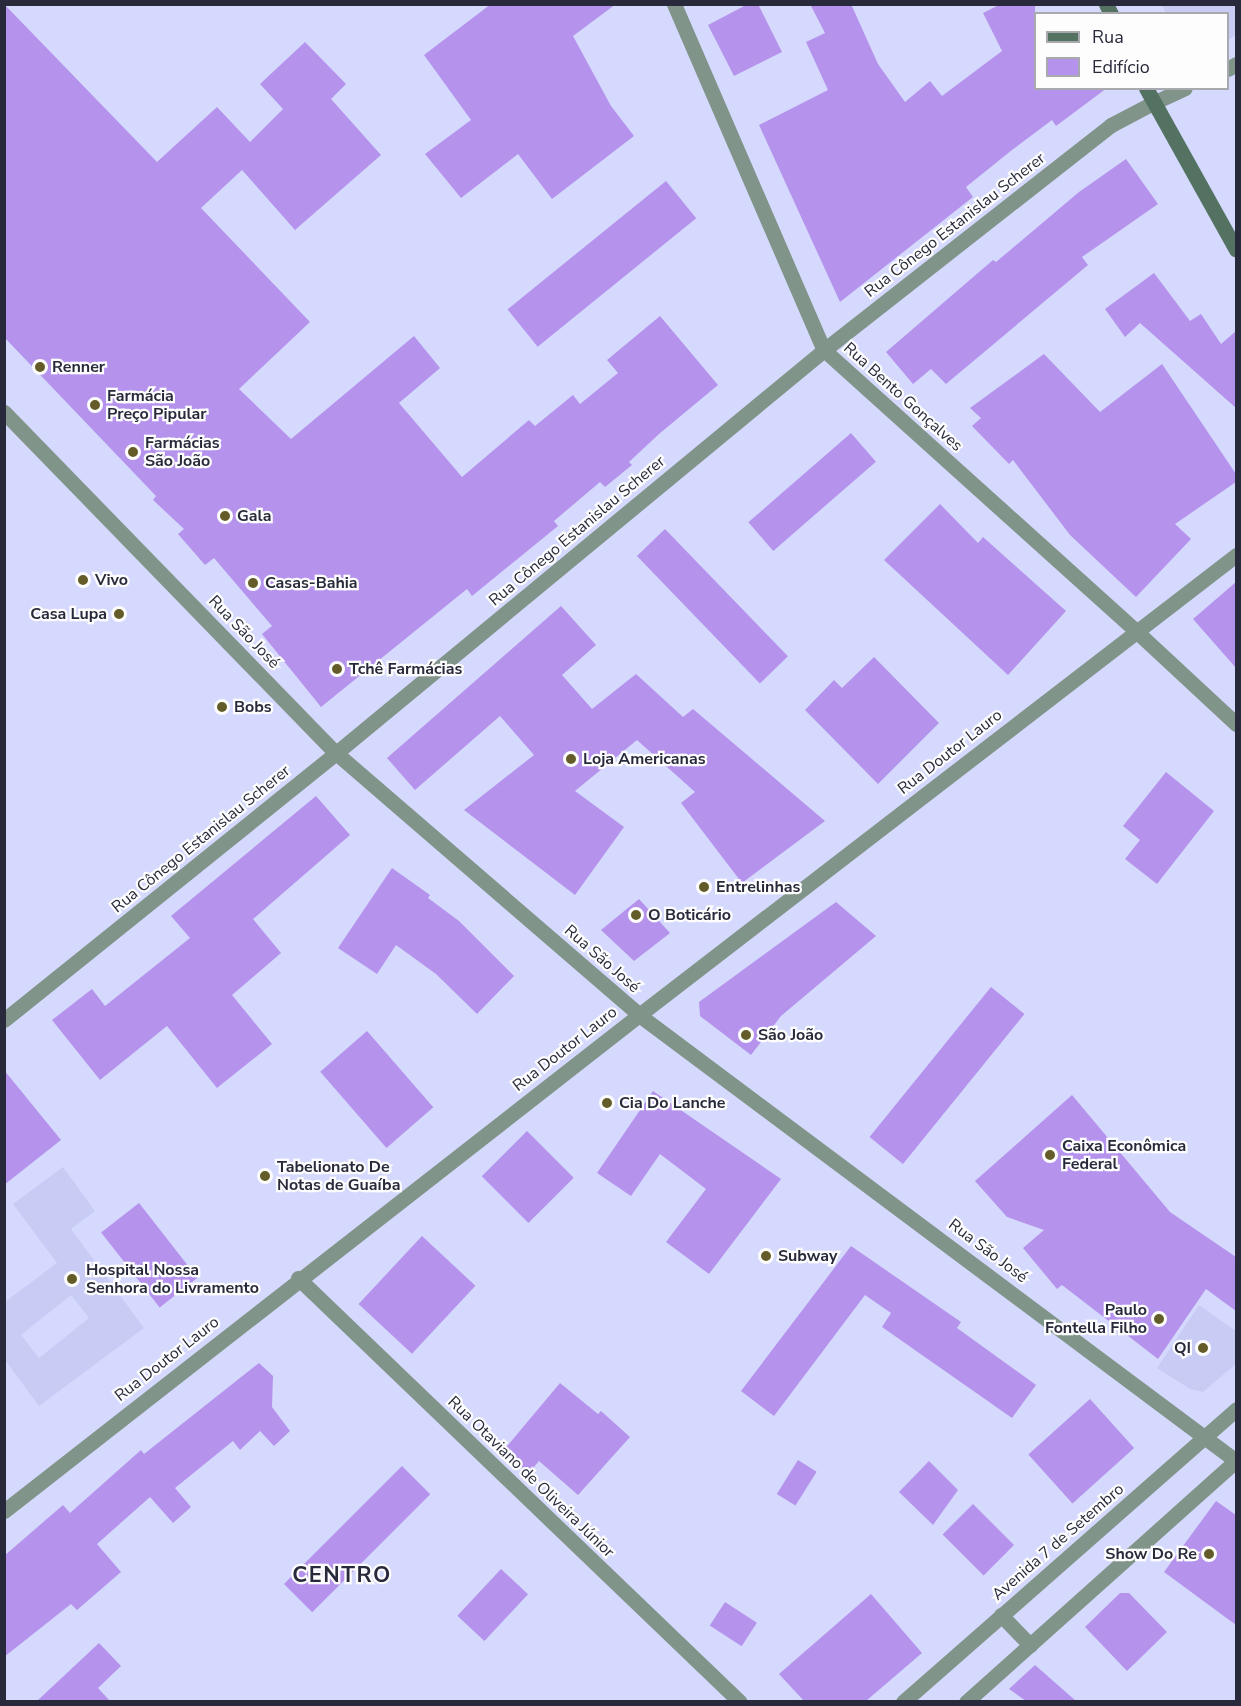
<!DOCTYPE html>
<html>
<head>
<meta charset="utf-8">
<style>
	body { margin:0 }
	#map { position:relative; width:1241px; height:1706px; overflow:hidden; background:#d5d9fd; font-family:"Nunito Sans",sans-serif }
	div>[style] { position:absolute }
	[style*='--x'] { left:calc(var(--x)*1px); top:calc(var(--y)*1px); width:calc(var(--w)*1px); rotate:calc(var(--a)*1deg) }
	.built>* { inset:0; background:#c8ccf5 }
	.building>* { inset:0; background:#b593ed; transform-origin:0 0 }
	.minor>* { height:15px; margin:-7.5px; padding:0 7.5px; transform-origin:7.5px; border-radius:7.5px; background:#809489 }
	.tertiary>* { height:15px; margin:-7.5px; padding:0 7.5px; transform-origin:7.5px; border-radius:7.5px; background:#809489 }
	.secondary>* { height:15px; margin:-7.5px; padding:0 7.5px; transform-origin:7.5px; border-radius:7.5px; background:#547262 }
	.dots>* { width:16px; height:16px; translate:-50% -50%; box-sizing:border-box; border:3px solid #fdfdfd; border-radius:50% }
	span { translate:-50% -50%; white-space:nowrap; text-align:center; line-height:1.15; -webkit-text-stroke:4.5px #fdfdfd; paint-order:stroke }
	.street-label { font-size:16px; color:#282a3b }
	.poi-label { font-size:16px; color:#282a3b; font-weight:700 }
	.left { translate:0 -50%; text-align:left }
	.right { translate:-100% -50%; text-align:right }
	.district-label { font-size:22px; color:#282a3b; font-weight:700; letter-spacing:1.5px }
	.frame { position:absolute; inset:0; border:6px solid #282a3b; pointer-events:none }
	.legend { position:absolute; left:1034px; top:12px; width:195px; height:78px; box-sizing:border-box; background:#fdfdfd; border:2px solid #a8a9af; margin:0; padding:8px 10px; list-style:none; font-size:18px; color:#282a3b }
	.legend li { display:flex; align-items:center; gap:12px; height:30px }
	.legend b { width:30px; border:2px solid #a8a9af }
</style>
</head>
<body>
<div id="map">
	<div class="built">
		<i style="clip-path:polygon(1162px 5px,1236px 5px,1236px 35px,1228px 40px,1228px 14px,1166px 13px)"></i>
		<i style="clip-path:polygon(evenodd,63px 1167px,95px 1211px,71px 1229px,144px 1328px,39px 1406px,5px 1360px,5px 1302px,57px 1263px,13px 1204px,63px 1167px,71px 1295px,89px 1318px,39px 1358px,21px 1335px,71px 1295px)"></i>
		<i style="clip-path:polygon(1199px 1305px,1236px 1331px,1236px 1364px,1203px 1392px,1190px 1389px,1157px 1368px)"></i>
	</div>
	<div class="building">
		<i style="clip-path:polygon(4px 4px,157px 162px,217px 107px,250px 142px,283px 109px,260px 84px,305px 42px,346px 84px,331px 99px,381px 155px,295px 230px,242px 170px,201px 208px,310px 322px,239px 389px,291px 439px,414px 336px,440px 368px,399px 403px,462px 477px,529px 420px,535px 426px,573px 395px,580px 404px,618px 373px,607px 360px,660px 316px,718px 385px,659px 434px,629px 462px,632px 465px,605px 487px,600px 482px,554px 521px,558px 526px,472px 596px,467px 589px,321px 707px,262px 634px,272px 626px,214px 558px,205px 565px,178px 534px,184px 529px,153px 500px,156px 496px,4px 337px)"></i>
		<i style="clip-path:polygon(491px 4px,616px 4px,573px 36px,611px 106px,634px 136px,552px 199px,518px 154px,461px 198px,425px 154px,471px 120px,424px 55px)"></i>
		<i style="clip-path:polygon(748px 4px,758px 4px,782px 52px,734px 76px,708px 25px)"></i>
		<i style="clip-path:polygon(810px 4px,851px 4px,878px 64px,905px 102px,930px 81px,942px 96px,1002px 51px,983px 13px,1001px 4px,1035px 4px,1035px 88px,1107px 88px,1056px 126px,1052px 120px,1012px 150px,966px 187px,973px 197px,840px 302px,759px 125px,828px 90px,806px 42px,825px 33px)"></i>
		<i style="clip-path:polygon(1126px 159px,1158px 204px,1082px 257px,1088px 265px,946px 384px,931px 369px,913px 384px,886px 352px,993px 260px,996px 262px,1079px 192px)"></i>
		<i style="left:666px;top:181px;width:48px;height:204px;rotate:51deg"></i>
		<i style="clip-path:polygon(1154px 273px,1190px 321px,1201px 314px,1221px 344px,1236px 331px,1236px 408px,1140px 323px,1125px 337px,1105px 309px)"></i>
		<i style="clip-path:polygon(1044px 354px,1100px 412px,1162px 364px,1236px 474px,1236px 482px,1175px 524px,1191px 539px,1136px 597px,1070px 535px,1013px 460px,1009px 464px,972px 426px,981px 418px,970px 408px)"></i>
		<i style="left:851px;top:433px;width:38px;height:136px;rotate:49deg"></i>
		<i style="clip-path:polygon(940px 504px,978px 543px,983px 537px,1066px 611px,1008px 675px,884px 560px)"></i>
		<i style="left:665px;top:529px;width:177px;height:39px;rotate:46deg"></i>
		<i style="clip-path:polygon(1236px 582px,1236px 668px,1193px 619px)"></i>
		<i style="clip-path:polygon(561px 606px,596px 645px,562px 675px,592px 709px,636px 674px,683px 717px,693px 709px,825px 821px,742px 883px,681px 803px,695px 792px,637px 740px,575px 791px,624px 827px,575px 895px,464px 810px,534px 755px,500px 716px,415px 790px,387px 758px)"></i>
		<i style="clip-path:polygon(874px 657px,939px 723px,878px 784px,805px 710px,834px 680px,842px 688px)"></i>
		<i style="clip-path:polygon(1166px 772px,1214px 811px,1157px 884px,1125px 859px,1140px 840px,1123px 826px)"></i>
		<i style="clip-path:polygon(316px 796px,350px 835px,253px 919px,281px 953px,232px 995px,272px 1044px,217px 1088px,167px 1026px,100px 1080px,52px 1020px,92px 989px,105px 1006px,190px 938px,171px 916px)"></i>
		<i style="clip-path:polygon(392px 868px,430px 895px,428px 898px,459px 921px,514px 976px,477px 1014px,436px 974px,396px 945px,377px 974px,338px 948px)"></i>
		<i style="clip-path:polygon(639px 899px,670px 933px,634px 961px,601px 930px)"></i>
		<i style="clip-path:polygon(836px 902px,876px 936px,781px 1016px,751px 1055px,700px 1016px,699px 1002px)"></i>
		<i style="left:991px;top:987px;width:43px;height:193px;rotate:39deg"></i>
		<i style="left:367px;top:1031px;width:101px;height:62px;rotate:49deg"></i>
		<i style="clip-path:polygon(4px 1070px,61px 1140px,4px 1185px)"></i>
		<i style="clip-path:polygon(653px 1091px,781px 1179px,709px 1274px,666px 1242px,706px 1189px,660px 1154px,631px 1196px,597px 1173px)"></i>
		<i style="clip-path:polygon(1072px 1095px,1170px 1212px,1236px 1257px,1236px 1311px,1206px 1289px,1158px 1359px,1062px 1285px,1057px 1289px,1023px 1248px,1044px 1230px,1007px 1217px,975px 1181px)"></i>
		<i style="left:527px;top:1131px;width:66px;height:64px;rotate:45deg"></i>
		<i style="left:139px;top:1203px;width:95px;height:48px;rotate:52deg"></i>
		<i style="left:422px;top:1236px;width:73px;height:93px;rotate:43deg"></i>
		<i style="clip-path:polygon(851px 1246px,961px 1322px,957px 1328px,1036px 1385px,1012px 1418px,882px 1327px,891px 1313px,865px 1295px,774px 1416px,741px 1391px)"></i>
		<i style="clip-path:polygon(259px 1363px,273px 1376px,272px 1407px,290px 1431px,274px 1446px,260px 1431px,240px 1450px,233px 1441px,175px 1488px,191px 1507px,173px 1523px,150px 1497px,97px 1544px,121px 1572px,77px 1610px,71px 1604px,4px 1657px,4px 1556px,63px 1505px,70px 1513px,141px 1450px,144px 1454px)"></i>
		<i style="clip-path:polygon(560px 1383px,598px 1414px,601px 1411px,630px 1437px,578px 1495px,539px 1461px,529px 1473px,503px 1451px)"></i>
		<i style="left:1090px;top:1399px;width:66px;height:83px;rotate:48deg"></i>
		<i style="left:798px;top:1460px;width:22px;height:40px;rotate:32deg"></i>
		<i style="clip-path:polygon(929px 1461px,958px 1490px,933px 1525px,899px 1492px)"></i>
		<i style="left:402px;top:1466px;width:40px;height:167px;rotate:45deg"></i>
		<i style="clip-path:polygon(1216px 1501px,1236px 1515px,1236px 1625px,1164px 1572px)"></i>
		<i style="left:973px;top:1504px;width:58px;height:43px;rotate:45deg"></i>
		<i style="left:501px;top:1569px;width:37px;height:64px;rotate:43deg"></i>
		<i style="clip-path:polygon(1120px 1593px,1129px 1593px,1167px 1632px,1127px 1671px,1085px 1627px)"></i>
		<i style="clip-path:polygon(871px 1594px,922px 1653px,866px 1701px,804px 1701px,779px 1674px)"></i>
		<i style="left:725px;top:1602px;width:38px;height:28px;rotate:33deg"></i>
		<i style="clip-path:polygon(99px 1643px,121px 1666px,98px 1688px,110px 1701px,37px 1701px)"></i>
		<i style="clip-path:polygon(1035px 1665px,1076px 1701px,1026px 1701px,1009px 1689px)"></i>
	</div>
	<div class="minor">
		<i style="--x:1228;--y:69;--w:9;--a:-32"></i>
		<i style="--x:1153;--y:103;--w:35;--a:-25"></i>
		<i style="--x:1136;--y:631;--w:137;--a:42.9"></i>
		<i style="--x:298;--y:1278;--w:612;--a:43.81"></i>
		<i style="--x:4;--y:1511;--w:806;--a:-37.99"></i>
	</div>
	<div class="tertiary">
		<i style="--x:674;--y:4;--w:377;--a:66.6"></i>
		<i style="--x:824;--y:350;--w:420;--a:42"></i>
		<i style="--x:4;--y:412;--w:476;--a:45.8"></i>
		<i style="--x:336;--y:753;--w:401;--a:40.8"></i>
		<i style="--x:639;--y:1015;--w:745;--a:36.76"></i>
		<i style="--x:639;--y:1015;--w:754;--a:-37.61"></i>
		<i style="--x:4;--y:1020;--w:426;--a:-38.8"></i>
		<i style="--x:336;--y:753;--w:633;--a:-39.55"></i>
		<i style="--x:824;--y:350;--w:365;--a:-38.1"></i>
		<i style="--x:1111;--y:125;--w:47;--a:-27.6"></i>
		<i style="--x:1001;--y:1615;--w:42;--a:46"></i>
		<i style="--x:903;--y:1702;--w:444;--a:-41.3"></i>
		<i style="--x:966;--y:1702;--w:362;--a:-41.8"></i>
	</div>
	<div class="secondary">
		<i style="--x:1106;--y:4;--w:11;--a:63"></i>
		<i style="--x:1146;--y:88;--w:185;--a:60.9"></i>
	</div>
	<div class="dots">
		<i style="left:40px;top:367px;background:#645c28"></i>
		<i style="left:95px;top:405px;background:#645c28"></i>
		<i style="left:133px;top:452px;background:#645c28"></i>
		<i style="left:225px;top:516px;background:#645c28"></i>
		<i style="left:83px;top:580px;background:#645c28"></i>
		<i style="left:253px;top:583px;background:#645c28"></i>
		<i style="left:119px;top:614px;background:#645c28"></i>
		<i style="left:337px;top:669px;background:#645c28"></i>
		<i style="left:222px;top:707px;background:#645c28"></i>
		<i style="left:571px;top:759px;background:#645c28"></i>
		<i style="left:704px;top:887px;background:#645c28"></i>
		<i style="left:636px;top:915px;background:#645c28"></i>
		<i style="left:746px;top:1035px;background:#645c28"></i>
		<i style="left:607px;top:1103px;background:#645c28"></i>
		<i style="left:1050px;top:1155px;background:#645c28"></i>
		<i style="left:265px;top:1176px;background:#645c28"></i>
		<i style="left:766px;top:1256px;background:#645c28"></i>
		<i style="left:72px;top:1279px;background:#645c28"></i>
		<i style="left:1159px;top:1319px;background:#645c28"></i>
		<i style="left:1203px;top:1348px;background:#645c28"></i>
		<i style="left:1209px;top:1554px;background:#645c28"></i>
	</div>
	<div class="street-label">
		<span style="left:955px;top:225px;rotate:-38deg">Rua Cônego Estanislau Scherer</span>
		<span style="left:903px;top:397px;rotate:42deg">Rua Bento Gonçalves</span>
		<span style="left:577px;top:531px;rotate:-40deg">Rua Cônego Estanislau Scherer</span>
		<span style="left:244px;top:632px;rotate:46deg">Rua São José</span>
		<span style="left:950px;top:752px;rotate:-38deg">Rua Doutor Lauro</span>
		<span style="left:201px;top:839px;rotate:-39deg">Rua Cônego Estanislau Scherer</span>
		<span style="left:602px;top:959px;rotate:41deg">Rua São José</span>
		<span style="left:565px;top:1049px;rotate:-38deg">Rua Doutor Lauro</span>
		<span style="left:988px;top:1251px;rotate:37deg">Rua São José</span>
		<span style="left:167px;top:1359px;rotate:-38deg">Rua Doutor Lauro</span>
		<span style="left:531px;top:1477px;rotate:44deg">Rua Otaviano de Oliveira Júnior</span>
		<span style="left:1058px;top:1542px;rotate:-41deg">Avenida 7 de Setembro</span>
	</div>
	<div class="poi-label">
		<span class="left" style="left:52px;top:367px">Renner</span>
		<span class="left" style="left:107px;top:405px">Farmácia<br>Preço Pipular</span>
		<span class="left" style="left:145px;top:452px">Farmácias<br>São João</span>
		<span class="left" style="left:237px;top:516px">Gala</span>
		<span class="left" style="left:95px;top:580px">Vivo</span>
		<span class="left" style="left:265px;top:583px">Casas-Bahia</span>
		<span class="right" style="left:107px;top:614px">Casa Lupa</span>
		<span class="left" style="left:349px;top:669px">Tchê Farmácias</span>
		<span class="left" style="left:234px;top:707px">Bobs</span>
		<span class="left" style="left:583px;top:759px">Loja Americanas</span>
		<span class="left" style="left:716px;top:887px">Entrelinhas</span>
		<span class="left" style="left:648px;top:915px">O Boticário</span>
		<span class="left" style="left:758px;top:1035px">São João</span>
		<span class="left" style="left:619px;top:1103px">Cia Do Lanche</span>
		<span class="left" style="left:1062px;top:1155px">Caixa Econômica<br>Federal</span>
		<span class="left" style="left:277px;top:1176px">Tabelionato De<br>Notas de Guaíba</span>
		<span class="left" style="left:778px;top:1256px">Subway</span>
		<span class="left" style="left:86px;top:1279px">Hospital Nossa<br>Senhora do Livramento</span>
		<span class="right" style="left:1147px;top:1319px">Paulo<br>Fontella Filho</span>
		<span class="right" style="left:1191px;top:1348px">QI</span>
		<span class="right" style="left:1197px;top:1554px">Show Do Re</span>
	</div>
	<div class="district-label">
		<span style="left:342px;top:1576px">CENTRO</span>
	</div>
	<div class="frame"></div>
	<ul class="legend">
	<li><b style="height:8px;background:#547262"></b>Rua</li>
	<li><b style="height:16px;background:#b593ed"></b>Edifício</li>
	</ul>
</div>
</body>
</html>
